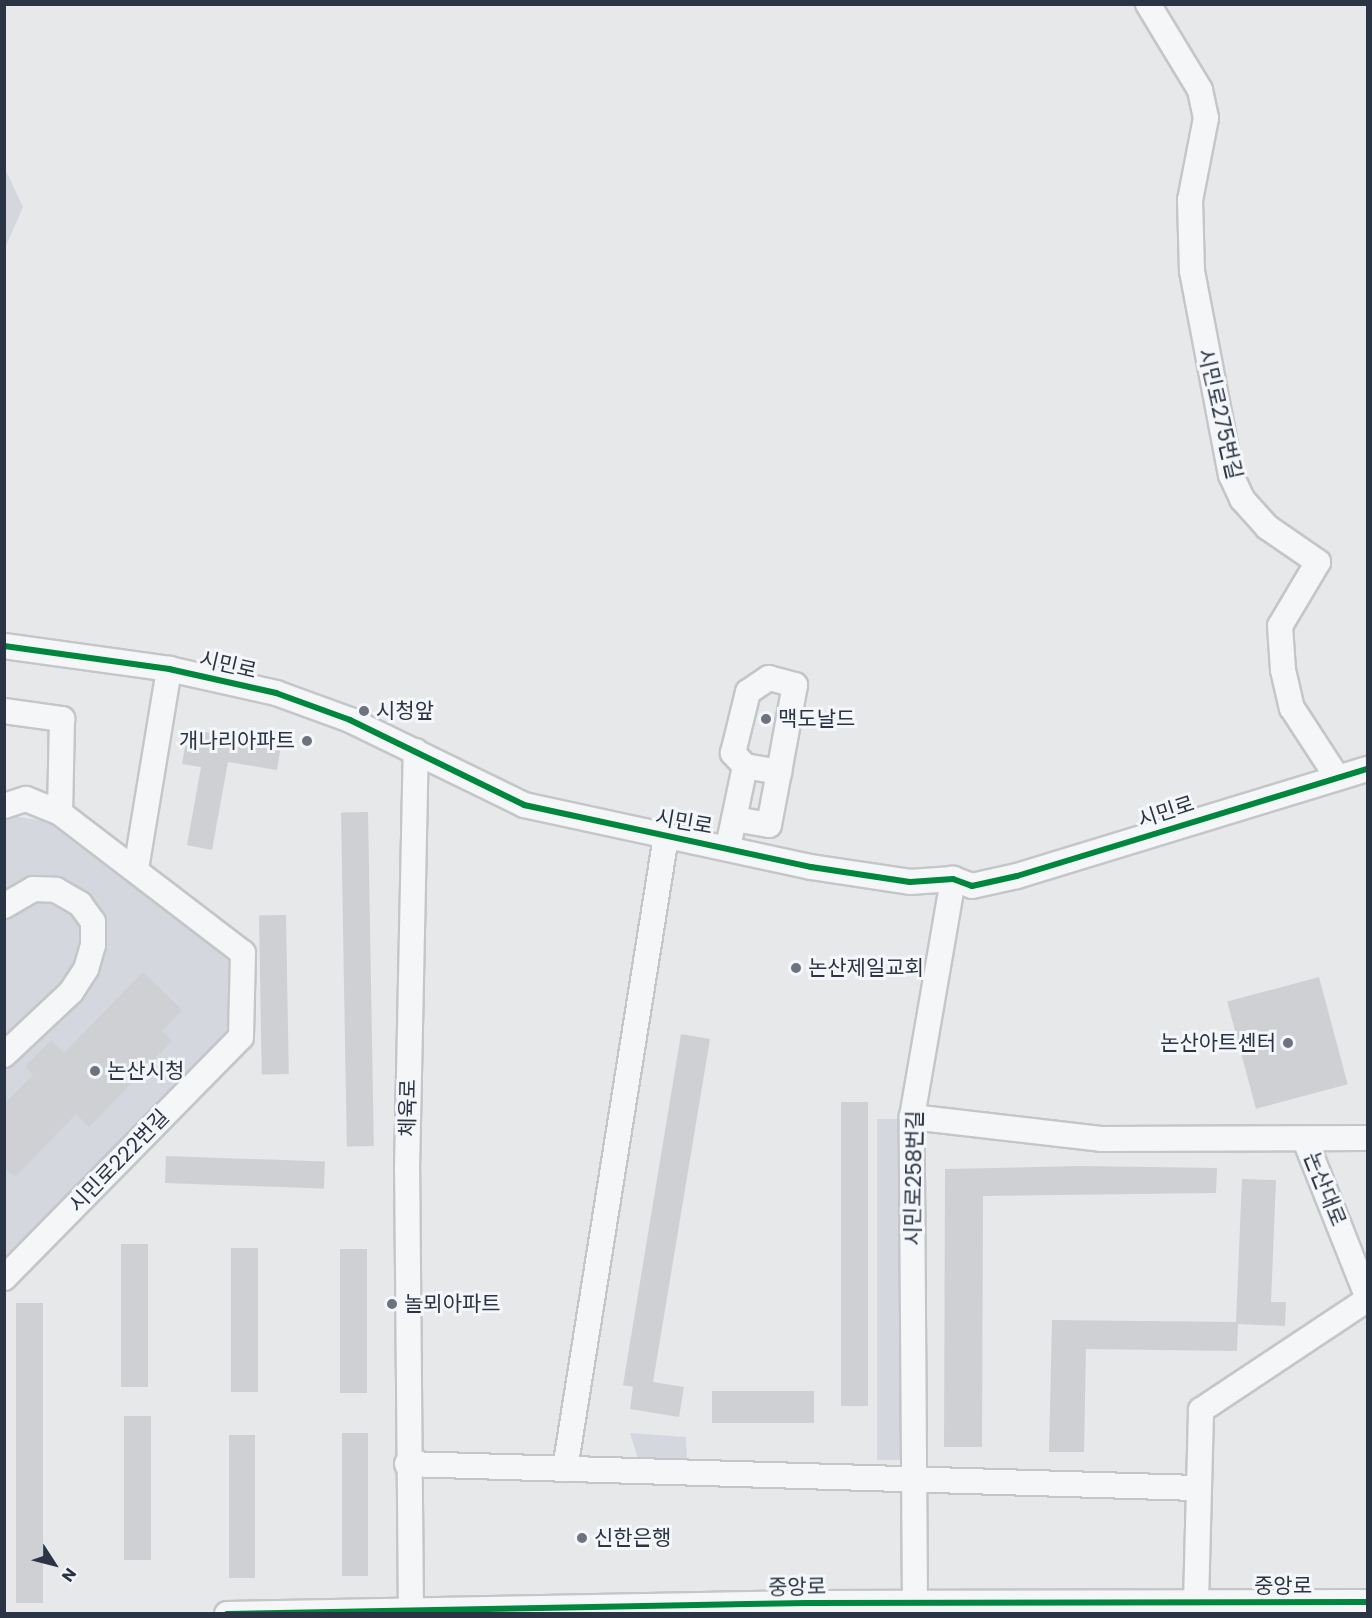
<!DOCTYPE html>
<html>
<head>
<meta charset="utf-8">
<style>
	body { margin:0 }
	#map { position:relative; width:1372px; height:1618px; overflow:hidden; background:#e6e8ea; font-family:Poppins,"Noto Sans KR",sans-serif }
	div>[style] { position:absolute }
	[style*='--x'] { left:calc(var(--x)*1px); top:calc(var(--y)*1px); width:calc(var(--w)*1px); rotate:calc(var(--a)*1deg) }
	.built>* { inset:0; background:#d4d7dd; transform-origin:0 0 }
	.building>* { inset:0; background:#ced0d3; transform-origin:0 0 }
	.roads { filter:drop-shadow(2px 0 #c4c6c8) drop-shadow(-2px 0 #c4c6c8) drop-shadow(0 2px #c4c6c8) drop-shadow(0 -2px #c4c6c8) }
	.minor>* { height:24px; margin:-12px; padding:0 12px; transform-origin:12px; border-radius:12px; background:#f5f6f7 }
	.cycleway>* { height:6px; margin:-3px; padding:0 3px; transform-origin:3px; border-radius:3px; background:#00873e }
	.dots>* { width:16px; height:16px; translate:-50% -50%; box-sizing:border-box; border:3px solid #f4f6f9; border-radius:50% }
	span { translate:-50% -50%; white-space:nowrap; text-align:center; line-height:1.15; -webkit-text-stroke:6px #f4f6f9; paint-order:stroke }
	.street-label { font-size:21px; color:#2b3445 }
	.poi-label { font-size:21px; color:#2b3445 }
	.left { translate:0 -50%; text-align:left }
	.right { translate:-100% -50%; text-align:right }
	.frame { position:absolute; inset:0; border:6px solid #2b3445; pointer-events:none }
	.north { position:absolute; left:24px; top:1534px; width:60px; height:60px; -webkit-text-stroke:4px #f4f6f9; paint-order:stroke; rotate:126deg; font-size:16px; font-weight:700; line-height:24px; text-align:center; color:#2b3445 }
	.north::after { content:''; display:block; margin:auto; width:21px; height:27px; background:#2b3445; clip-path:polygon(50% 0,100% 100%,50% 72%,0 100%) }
</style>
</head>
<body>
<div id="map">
	<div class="built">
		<i style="clip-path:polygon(5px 169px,23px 207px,5px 248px,4px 169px)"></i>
		<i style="clip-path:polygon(12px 816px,46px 821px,230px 961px,229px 1033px,5px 1256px,4px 822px)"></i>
		<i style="left:900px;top:1119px;width:341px;height:23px;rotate:90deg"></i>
		<i style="clip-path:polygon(630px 1433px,686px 1437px,687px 1465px,639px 1462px)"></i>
	</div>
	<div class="building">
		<i style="clip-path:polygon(188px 729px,281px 745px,277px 770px,228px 762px,212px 850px,187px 845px,201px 767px,182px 764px)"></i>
		<i style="left:368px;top:812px;width:334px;height:27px;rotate:89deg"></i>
		<i style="left:286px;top:915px;width:159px;height:27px;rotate:89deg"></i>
		<i style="clip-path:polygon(143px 972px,182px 1010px,162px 1031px,172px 1041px,89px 1127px,76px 1114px,15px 1177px,4px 1167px,4px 1104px,33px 1075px,25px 1067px,51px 1040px,64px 1053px)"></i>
		<i style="left:1319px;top:977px;width:111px;height:95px;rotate:75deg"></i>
		<i style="clip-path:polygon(681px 1034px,710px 1039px,653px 1382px,684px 1387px,679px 1417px,630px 1409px,633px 1387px,623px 1385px)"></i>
		<i style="left:841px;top:1102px;width:27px;height:304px"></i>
		<i style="left:166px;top:1156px;width:159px;height:27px;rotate:2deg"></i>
		<i style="clip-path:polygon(1080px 1166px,1217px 1168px,1216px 1193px,983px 1196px,982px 1447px,944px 1447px,945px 1169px)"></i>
		<i style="clip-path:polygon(1242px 1179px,1276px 1180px,1271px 1302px,1286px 1302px,1285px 1326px,1238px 1324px,1237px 1351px,1086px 1349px,1084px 1452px,1049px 1452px,1052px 1320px,1236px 1322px)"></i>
		<i style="left:121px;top:1244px;width:27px;height:143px"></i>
		<i style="left:231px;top:1248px;width:27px;height:144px"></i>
		<i style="left:340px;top:1249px;width:27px;height:144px"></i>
		<i style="left:16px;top:1303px;width:27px;height:300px"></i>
		<i style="left:814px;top:1391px;width:32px;height:102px;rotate:90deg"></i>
		<i style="left:151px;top:1416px;width:144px;height:27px;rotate:90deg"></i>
		<i style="left:342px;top:1433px;width:26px;height:143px"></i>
		<i style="left:229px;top:1435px;width:26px;height:143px"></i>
	</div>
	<div class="roads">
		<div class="minor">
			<i style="--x:1148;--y:4;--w:100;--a:58.8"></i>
			<i style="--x:1200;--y:90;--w:29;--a:78"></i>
			<i style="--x:1206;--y:118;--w:84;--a:101"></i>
			<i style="--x:1190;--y:200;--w:71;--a:88.4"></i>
			<i style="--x:1192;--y:271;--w:208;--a:79.2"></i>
			<i style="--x:1231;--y:475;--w:26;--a:65"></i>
			<i style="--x:1242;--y:499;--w:38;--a:48"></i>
			<i style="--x:1267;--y:527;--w:62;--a:34.5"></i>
			<i style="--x:1318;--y:562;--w:74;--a:120.7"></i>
			<i style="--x:1280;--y:626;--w:44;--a:86.1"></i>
			<i style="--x:1283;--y:670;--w:39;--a:77"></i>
			<i style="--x:1292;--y:708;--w:82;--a:56.9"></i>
			<i style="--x:4;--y:646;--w:167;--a:7.9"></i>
			<i style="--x:169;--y:669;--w:110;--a:12.6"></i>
			<i style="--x:276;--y:693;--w:79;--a:20"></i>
			<i style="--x:350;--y:720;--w:194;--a:26"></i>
			<i style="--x:524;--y:805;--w:294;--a:12.2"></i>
			<i style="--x:811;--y:867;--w:100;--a:8.6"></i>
			<i style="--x:910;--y:882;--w:43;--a:-4"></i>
			<i style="--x:953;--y:879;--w:20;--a:20"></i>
			<i style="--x:972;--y:886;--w:46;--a:-12.5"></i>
			<i style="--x:1017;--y:876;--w:367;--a:-17"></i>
			<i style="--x:4;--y:711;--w:59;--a:7.9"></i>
			<i style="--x:62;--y:719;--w:94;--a:91.2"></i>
			<i style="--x:745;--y:766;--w:18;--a:-133"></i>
			<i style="--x:733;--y:753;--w:63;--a:-76.2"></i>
			<i style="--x:748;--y:692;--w:25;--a:-34"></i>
			<i style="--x:769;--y:678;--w:27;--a:15"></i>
			<i style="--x:795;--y:685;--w:88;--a:100.4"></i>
			<i style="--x:4;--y:806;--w:23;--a:-18"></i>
			<i style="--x:26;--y:799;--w:37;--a:22"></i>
			<i style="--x:60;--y:813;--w:230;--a:37.4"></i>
			<i style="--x:243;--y:953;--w:84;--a:91.4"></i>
			<i style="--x:241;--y:1037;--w:338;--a:134.5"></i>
			<i style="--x:728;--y:847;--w:83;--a:-78.1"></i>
			<i style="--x:745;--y:766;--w:35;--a:10"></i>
			<i style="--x:779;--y:772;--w:54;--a:100.7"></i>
			<i style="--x:769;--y:825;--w:34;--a:-170"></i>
			<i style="--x:136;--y:869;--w:203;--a:-80.6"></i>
			<i style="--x:4;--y:906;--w:34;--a:-30"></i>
			<i style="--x:33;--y:889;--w:23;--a:2"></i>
			<i style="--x:56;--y:890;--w:28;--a:30"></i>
			<i style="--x:80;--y:904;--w:22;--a:54"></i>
			<i style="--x:93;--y:922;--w:23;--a:90"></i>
			<i style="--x:93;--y:945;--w:25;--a:106"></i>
			<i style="--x:86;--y:969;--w:27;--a:123"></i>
			<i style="--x:71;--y:992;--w:92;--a:136.8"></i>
			<i style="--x:912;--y:1117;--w:190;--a:6.6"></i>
			<i style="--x:1101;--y:1139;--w:267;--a:-0.2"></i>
			<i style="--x:1305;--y:1140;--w:170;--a:68.3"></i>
			<i style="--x:407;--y:1464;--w:791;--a:1.74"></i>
			<i style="--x:565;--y:1469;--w:641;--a:-80.93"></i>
			<i style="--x:915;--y:1603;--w:486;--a:-90.4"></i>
			<i style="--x:912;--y:1117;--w:242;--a:-80.2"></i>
			<i style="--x:1196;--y:1603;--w:193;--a:-88.5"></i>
			<i style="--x:1201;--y:1410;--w:201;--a:-33.6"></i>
			<i style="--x:227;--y:1614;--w:580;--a:-1.09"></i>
			<i style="--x:807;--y:1603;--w:561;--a:-0.1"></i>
			<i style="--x:411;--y:1614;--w:444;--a:-90.5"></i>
			<i style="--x:407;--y:1170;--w:419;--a:-88.8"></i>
		</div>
	</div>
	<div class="cycleway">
		<i style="--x:4;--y:646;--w:167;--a:7.9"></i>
		<i style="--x:169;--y:669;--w:110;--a:12.6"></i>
		<i style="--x:276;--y:693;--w:79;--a:20"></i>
		<i style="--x:350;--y:720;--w:194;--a:26"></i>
		<i style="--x:524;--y:805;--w:294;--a:12.2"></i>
		<i style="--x:811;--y:867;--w:100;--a:8.6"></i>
		<i style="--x:910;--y:882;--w:43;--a:-4"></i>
		<i style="--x:953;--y:879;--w:20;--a:20"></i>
		<i style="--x:972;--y:886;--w:46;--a:-12.5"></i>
		<i style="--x:1017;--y:876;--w:367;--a:-17"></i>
		<i style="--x:227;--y:1614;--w:580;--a:-1.09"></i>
		<i style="--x:807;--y:1603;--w:561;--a:-0.1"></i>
	</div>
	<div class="dots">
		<i style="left:364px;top:711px;background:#6c737f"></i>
		<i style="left:766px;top:719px;background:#6c737f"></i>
		<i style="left:307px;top:741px;background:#6c737f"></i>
		<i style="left:796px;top:968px;background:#6c737f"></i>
		<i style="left:1288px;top:1043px;background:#6c737f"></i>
		<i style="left:95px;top:1071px;background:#6c737f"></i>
		<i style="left:392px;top:1304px;background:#6c737f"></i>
		<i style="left:582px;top:1538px;background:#6c737f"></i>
	</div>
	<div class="street-label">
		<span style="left:1220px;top:414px;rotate:77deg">시민로275번길</span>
		<span style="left:228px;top:665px;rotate:13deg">시민로</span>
		<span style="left:1166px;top:812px;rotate:-18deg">시민로</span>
		<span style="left:684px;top:822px;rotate:10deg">시민로</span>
		<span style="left:408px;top:1108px;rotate:-89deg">체육로</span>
		<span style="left:119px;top:1161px;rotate:-46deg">시민로222번길</span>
		<span style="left:914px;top:1178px;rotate:-89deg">시민로258번길</span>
		<span style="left:1325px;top:1189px;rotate:68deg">논산대로</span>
		<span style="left:1283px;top:1586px">중앙로</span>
		<span style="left:797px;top:1587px;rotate:-1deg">중앙로</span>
	</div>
	<div class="poi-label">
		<span class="left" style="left:376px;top:711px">시청앞</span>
		<span class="left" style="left:778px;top:719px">맥도날드</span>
		<span class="right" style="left:295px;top:741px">개나리아파트</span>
		<span class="left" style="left:808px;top:968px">논산제일교회</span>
		<span class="right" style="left:1276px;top:1043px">논산아트센터</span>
		<span class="left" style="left:107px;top:1071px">논산시청</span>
		<span class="left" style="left:404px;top:1304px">놀뫼아파트</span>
		<span class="left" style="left:594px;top:1538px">신한은행</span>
	</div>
	<div class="frame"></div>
	<div class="north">N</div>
</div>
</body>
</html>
